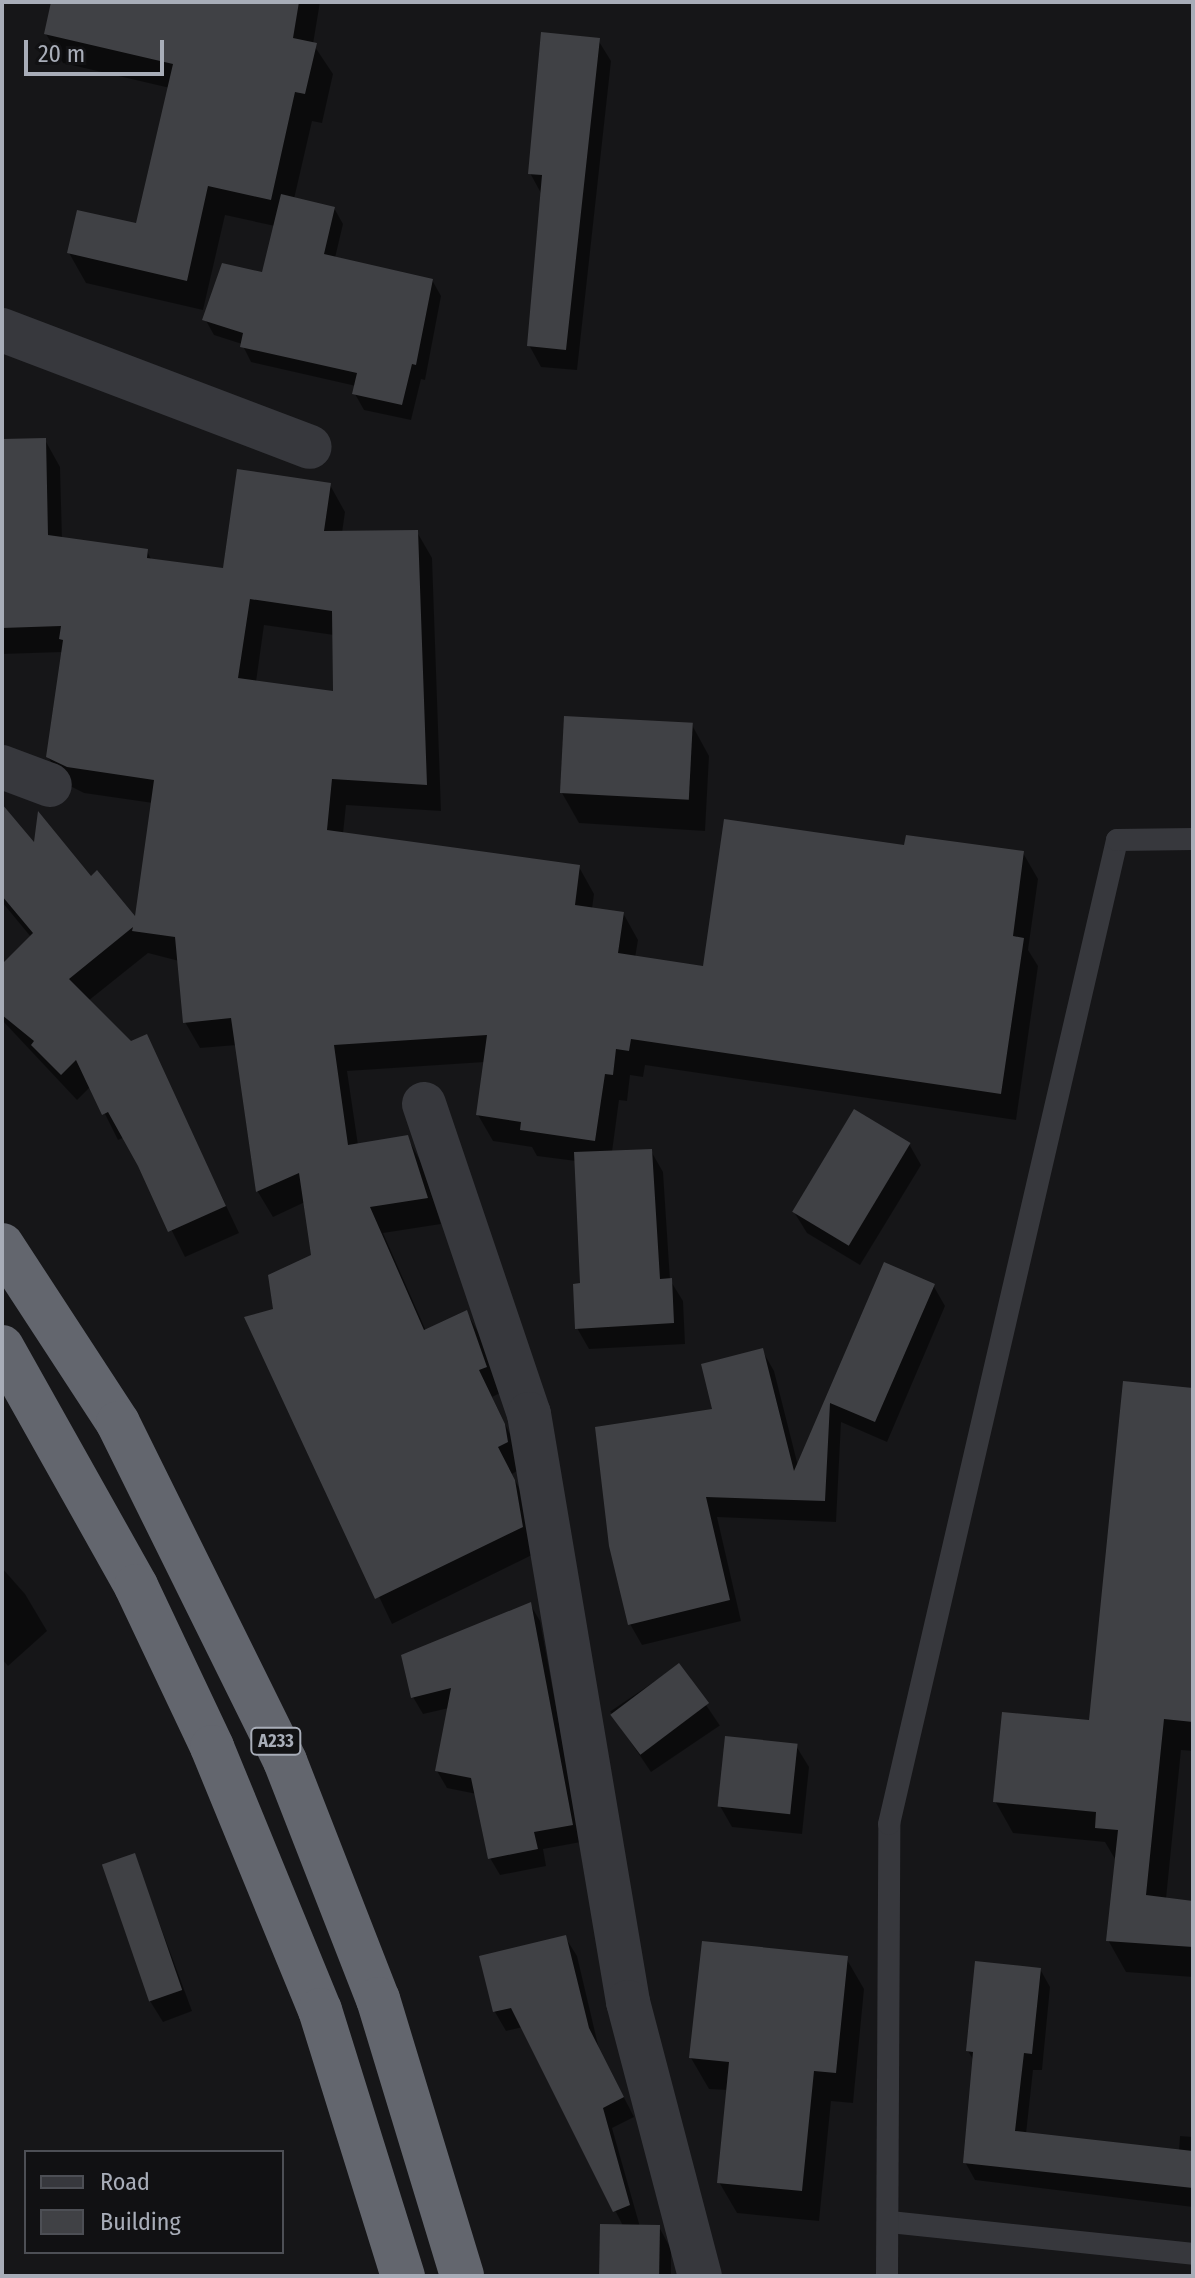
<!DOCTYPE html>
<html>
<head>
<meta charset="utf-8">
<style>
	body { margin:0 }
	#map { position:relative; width:1195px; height:2278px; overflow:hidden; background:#161618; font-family:"Fira Sans Condensed",sans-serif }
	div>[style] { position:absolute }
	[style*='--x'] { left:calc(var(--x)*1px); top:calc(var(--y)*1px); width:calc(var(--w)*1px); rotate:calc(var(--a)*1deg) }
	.shadow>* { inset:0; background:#0007; transform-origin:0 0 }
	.building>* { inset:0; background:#404145; transform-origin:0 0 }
	.lane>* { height:22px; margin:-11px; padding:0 11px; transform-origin:11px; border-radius:11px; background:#37383d }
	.street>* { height:44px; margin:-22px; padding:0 22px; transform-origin:22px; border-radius:22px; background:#37383d }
	.highway>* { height:44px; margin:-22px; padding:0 22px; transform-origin:22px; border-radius:22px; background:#63666e }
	span { translate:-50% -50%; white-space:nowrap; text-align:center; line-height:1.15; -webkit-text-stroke:6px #111113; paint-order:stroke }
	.shield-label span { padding:2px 6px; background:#111113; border:2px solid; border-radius:6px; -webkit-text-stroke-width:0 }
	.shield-label { font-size:18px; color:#a8adb8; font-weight:700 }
	.frame { position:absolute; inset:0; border:4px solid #a8adb8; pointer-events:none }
	.legend { position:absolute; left:24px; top:2150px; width:260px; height:104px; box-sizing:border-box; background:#111113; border:2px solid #4d4f55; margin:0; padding:10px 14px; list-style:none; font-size:24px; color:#a8adb8 }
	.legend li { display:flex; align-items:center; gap:16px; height:40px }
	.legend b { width:40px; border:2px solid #4d4f55 }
	.scale { position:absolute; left:24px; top:40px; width:140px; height:36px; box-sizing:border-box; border:4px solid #a8adb8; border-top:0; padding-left:10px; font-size:24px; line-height:28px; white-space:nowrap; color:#a8adb8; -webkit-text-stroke:6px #111113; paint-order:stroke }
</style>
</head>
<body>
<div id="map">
	<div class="shadow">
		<i style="clip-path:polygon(53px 2px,320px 2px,313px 44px,333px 74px,322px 123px,312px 121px,294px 199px,334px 208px,343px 224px,335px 258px,432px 280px,441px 296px,425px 380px,421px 379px,411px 420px,364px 410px,355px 394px,356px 386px,251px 362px,242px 344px,214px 335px,205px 319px,264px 275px,275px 226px,225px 215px,203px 310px,86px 283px,69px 253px,137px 225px,170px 88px,63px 63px,46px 34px)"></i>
		<i style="clip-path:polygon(598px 40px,611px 61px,577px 370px,541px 367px,529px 345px,542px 195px,530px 173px)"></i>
		<i style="clip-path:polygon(evenodd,45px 440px,60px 467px,62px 539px,147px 551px,152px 561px,225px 570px,330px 485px,345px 512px,342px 533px,417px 532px,432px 558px,441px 811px,346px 805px,343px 834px,579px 867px,594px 894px,592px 909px,623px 913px,638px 940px,635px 958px,704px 969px,906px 847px,1023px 853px,1038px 879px,1028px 950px,1038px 966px,1016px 1120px,645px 1065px,643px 1077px,630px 1075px,627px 1101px,619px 1100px,612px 1152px,651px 1151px,663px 1172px,670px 1280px,683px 1301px,685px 1344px,589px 1349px,577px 1328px,582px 1285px,576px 1161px,537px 1156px,532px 1147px,493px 1141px,478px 1115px,485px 1062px,347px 1071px,358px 1145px,407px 1137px,422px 1164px,441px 1224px,383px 1233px,426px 1331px,467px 1313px,482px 1339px,500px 1393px,492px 1397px,519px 1453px,522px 1468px,512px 1474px,529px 1508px,536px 1553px,392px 1624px,247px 1318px,275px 1310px,313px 1256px,305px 1202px,273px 1217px,258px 1192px,237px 1045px,200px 1048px,185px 1022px,179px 961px,148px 953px,88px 1001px,130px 1044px,146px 1037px,239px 1233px,185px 1257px,125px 1137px,118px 1140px,91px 1086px,77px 1100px,2px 1020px,2px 967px,31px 937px,2px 902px,2px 807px,35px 847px,91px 878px,136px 921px,153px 803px,84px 793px,64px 783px,48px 757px,63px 652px,2px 654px,2px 441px,45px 440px,264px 625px,334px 635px,335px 694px,256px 682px,264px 625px)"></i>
		<i style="clip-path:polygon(692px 725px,709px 756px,705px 831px,579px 823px,562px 793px)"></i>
		<i style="clip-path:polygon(909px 1144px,921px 1165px,860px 1265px,807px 1233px,794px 1212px)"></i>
		<i style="clip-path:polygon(885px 1265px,933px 1285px,945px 1306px,887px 1442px,841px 1422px,836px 1522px,717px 1517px,741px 1621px,642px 1645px,630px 1624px,715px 1410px,762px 1350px,774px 1371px,798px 1466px)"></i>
		<i style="clip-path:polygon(1193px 1390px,1193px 1751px,1181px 1750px,1166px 1899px,1193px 1903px,1193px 1977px,1126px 1972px,1108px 1940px,1115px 1859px,1105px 1842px,1013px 1833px,995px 1801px,1091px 1723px)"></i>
		<i style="clip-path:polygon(2px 1568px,25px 1594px,47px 1631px,8px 1666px,2px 1659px)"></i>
		<i style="clip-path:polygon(530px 1604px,540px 1621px,581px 1842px,543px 1849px,546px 1866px,500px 1875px,490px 1858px,477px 1794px,447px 1788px,437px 1771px,449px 1708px,423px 1714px,413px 1697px)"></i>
		<i style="left:679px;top:1665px;width:73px;height:83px;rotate:56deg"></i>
		<i style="clip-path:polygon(796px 1746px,809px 1767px,802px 1834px,732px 1827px,720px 1806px)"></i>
		<i style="clip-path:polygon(134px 1855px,192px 2011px,163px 2022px,150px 2001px)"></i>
		<i style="clip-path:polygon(565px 1937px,577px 1956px,599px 2049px,634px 2117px,612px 2128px,640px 2227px,659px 2227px,671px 2249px,671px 2276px,609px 2276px,623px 2226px,523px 2027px,506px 2031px,495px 2012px,481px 1958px)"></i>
		<i style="clip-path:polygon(846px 1958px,864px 1989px,853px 2103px,831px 2101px,819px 2221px,737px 2213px,719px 2182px,728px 2090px,709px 2089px,691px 2058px)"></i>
		<i style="clip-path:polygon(1040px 1969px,1050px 1987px,1042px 2070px,1033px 2070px,1026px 2134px,1179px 2151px,1180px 2136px,1193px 2137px,1193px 2207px,975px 2180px,965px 2162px,974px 2061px,968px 2051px)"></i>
	</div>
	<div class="building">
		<i style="clip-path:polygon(51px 2px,299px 2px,293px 38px,317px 43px,305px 94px,295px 92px,271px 200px,208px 186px,187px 281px,67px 253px,77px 210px,136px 223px,173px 64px,44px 34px)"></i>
		<i style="clip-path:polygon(541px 32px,600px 38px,566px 350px,527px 346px,542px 175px,528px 174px)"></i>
		<i style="clip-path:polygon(281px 194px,335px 207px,324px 254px,433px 279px,416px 365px,412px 364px,402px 405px,352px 394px,357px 373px,240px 347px,243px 333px,202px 320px,222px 263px,262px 272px)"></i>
		<i style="clip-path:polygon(evenodd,46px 438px,48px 535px,148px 549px,147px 558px,223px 568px,237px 469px,331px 483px,324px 531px,418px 530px,427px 785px,332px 779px,327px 830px,580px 865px,575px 905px,624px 912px,618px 953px,703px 966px,724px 819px,904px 845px,906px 835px,1024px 851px,1013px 936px,1024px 938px,1001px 1094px,631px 1039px,629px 1051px,616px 1049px,613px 1075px,605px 1074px,595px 1141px,520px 1130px,521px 1122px,476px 1115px,487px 1035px,334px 1045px,348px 1145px,408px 1135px,428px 1198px,370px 1207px,424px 1330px,467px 1310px,487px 1367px,479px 1370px,505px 1424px,508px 1442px,498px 1447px,515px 1480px,523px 1527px,375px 1599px,244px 1317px,273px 1309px,268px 1275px,311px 1255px,299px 1173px,256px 1192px,231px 1018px,183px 1023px,175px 937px,132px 931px,133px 927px,69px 979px,131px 1041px,147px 1034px,226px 1206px,168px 1232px,138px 1166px,108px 1112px,102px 1115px,76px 1060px,61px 1075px,31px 1045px,34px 1041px,2px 1015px,2px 964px,33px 933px,2px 896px,2px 804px,34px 842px,38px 811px,91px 876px,97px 870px,135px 916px,154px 780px,67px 767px,46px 757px,63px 640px,59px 639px,61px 626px,2px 628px,2px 439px,46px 438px,250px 599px,332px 611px,333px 691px,238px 678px,250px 599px)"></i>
		<i style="left:564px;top:716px;width:129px;height:77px;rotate:3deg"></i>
		<i style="left:854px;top:1109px;width:66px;height:120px;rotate:31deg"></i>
		<i style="clip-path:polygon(652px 1149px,660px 1279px,672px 1278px,674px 1323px,575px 1329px,573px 1284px,580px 1283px,574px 1152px)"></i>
		<i style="clip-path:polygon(884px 1262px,935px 1284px,875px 1422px,830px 1403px,825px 1501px,706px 1497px,730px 1600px,628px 1625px,609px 1546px,595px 1427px,712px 1409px,701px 1364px,763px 1348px,794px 1471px)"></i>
		<i style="clip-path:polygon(1123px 1381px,1193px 1388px,1193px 1722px,1164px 1719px,1146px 1895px,1193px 1901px,1193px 1947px,1106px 1941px,1118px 1830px,1095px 1828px,1096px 1812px,993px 1802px,1002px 1712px,1089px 1720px)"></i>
		<i style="clip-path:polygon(531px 1602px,573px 1825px,534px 1832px,538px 1849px,488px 1859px,471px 1778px,435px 1771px,451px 1688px,411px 1698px,401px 1655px)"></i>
		<i style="left:679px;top:1663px;width:50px;height:86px;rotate:53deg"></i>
		<i style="left:725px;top:1736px;width:73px;height:71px;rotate:6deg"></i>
		<i style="left:135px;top:1853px;width:145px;height:35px;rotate:71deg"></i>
		<i style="clip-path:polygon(566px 1935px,589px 2028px,624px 2097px,603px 2108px,630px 2205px,613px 2212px,511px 2008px,493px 2012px,479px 1956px)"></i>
		<i style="clip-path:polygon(702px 1941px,848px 1956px,836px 2073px,814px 2071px,802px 2191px,717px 2183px,729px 2062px,689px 2058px)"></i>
		<i style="clip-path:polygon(975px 1961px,1041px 1968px,1032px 2054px,1024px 2053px,1015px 2131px,1193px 2151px,1193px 2188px,963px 2163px,973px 2052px,966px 2051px)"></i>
		<i style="left:600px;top:2224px;width:60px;height:52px;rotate:1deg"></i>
	</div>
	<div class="lane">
		<i style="--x:890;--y:2222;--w:305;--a:6"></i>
		<i style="--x:887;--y:2276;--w:452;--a:-89.7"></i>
		<i style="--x:889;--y:1824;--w:1010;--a:-76.95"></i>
		<i style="--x:1117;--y:840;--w:76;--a:-0.8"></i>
	</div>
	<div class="street">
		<i style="--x:2;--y:330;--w:329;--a:20.8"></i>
		<i style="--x:2;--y:767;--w:51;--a:20.6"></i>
		<i style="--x:424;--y:1104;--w:327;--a:71.3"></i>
		<i style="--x:529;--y:1414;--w:596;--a:80.44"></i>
		<i style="--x:628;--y:2002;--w:283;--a:75.3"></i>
	</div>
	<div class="highway">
		<i style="--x:2;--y:1245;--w:212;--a:56.9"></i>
		<i style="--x:118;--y:1423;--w:377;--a:63.7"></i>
		<i style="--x:285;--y:1761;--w:256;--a:68.7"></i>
		<i style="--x:378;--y:1999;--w:289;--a:73.1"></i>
		<i style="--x:2;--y:1347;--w:274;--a:60.7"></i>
		<i style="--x:136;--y:1586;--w:178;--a:64.7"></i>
		<i style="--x:212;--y:1747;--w:284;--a:67.7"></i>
		<i style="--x:320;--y:2010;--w:279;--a:72.7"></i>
	</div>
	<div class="shield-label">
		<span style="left:276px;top:1741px">A233</span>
	</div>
	<div class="frame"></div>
	<ul class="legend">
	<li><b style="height:10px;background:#37383d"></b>Road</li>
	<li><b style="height:22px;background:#404145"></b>Building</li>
	</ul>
	<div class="scale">20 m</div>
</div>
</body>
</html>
